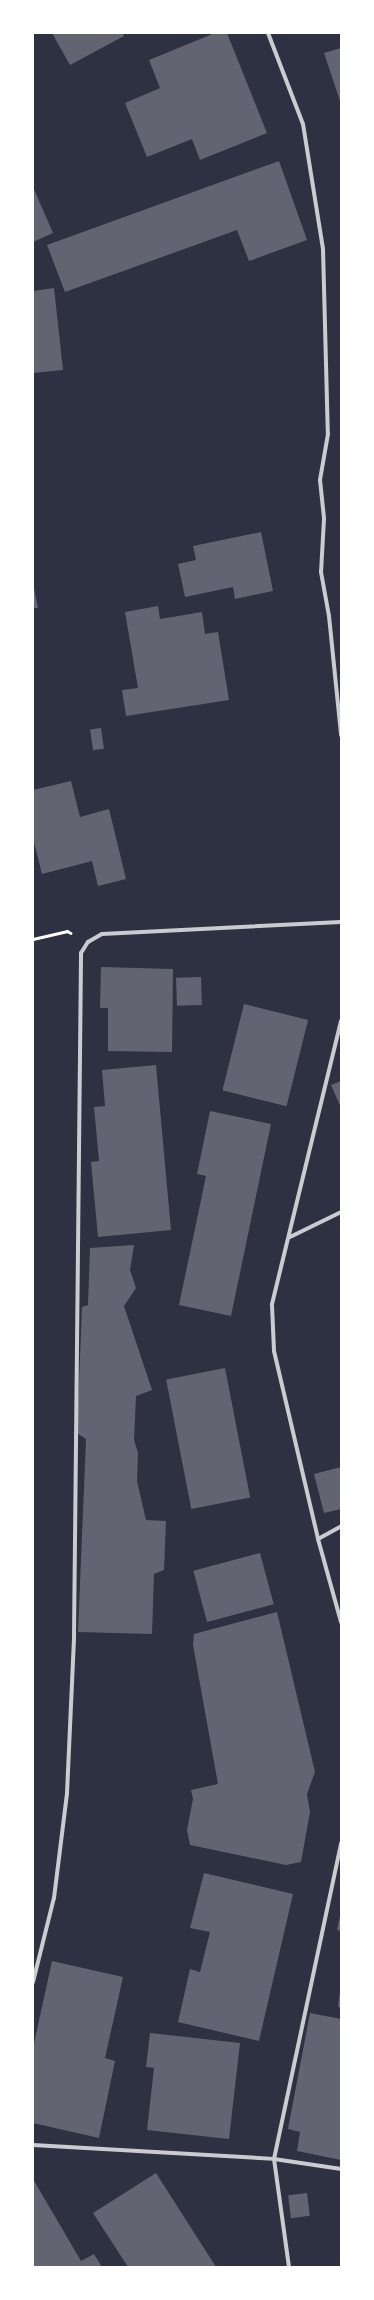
<!DOCTYPE html>
<html>
<head>
<meta charset="utf-8">
<style>
	body { margin:0 }
	#map { position:relative; width:374px; height:2300px; overflow:hidden; background:#2d3142; font-family:"Nunito Sans",sans-serif }
	div>[style] { position:absolute }
	[style*='--x'] { left:calc(var(--x)*1px); top:calc(var(--y)*1px); width:calc(var(--w)*1px); rotate:calc(var(--a)*1deg) }
	.building>* { inset:0; background:#626471; transform-origin:0 0 }
	.path>* { height:2.5px; margin:-1.25px; padding:0 1.25px; transform-origin:1.25px; border-radius:1.25px; background:#fff }
	.minor>* { height:4px; margin:-2px; padding:0 2px; transform-origin:2px; border-radius:2px; background:#caccd0 }
	span { translate:-50% -50%; white-space:nowrap; text-align:center; line-height:1.15; -webkit-text-stroke:4px #fff; paint-order:stroke }
	.frame { position:absolute; inset:0; border:34px solid #fff; pointer-events:none }
</style>
</head>
<body>
<div id="map">
	<div class="building">
		<i style="clip-path:polygon(52px 33px,123px 33px,124px 36px,70px 65px)"></i>
		<i style="clip-path:polygon(215px 33px,227px 33px,267px 133px,200px 160px,192px 139px,147px 157px,125px 103px,160px 88px,149px 60px)"></i>
		<i style="clip-path:polygon(341px 48px,341px 104px,324px 53px)"></i>
		<i style="clip-path:polygon(279px 161px,307px 240px,249px 261px,237px 230px,65px 292px,47px 245px)"></i>
		<i style="clip-path:polygon(33px 187px,53px 233px,33px 242px)"></i>
		<i style="clip-path:polygon(54px 288px,63px 370px,33px 373px,33px 291px)"></i>
		<i style="clip-path:polygon(261px 532px,273px 591px,235px 599px,233px 587px,185px 597px,178px 564px,196px 560px,193px 546px)"></i>
		<i style="clip-path:polygon(33px 583px,38px 608px,33px 608px)"></i>
		<i style="clip-path:polygon(158px 606px,160px 619px,202px 612px,205px 634px,218px 632px,229px 700px,126px 716px,122px 690px,138px 688px,125px 612px)"></i>
		<i style="left:101px;top:728px;width:21px;height:11px;rotate:82deg"></i>
		<i style="clip-path:polygon(71px 781px,80px 817px,109px 809px,126px 879px,98px 886px,92px 861px,42px 874px,33px 838px,33px 790px)"></i>
		<i style="clip-path:polygon(101px 967px,173px 969px,172px 1052px,108px 1051px,108px 1008px,100px 1008px)"></i>
		<i style="left:201px;top:977px;width:28px;height:25px;rotate:88deg"></i>
		<i style="left:244px;top:1004px;width:66px;height:89px;rotate:14deg"></i>
		<i style="clip-path:polygon(156px 1065px,171px 1230px,98px 1237px,91px 1162px,99px 1161px,94px 1107px,105px 1106px,102px 1070px)"></i>
		<i style="clip-path:polygon(341px 1081px,341px 1108px,331px 1085px)"></i>
		<i style="clip-path:polygon(210px 1111px,271px 1124px,231px 1316px,179px 1305px,206px 1176px,197px 1174px)"></i>
		<i style="clip-path:polygon(134px 1245px,130px 1270px,136px 1288px,124px 1306px,152px 1390px,136px 1396px,134px 1440px,138px 1453px,137px 1481px,146px 1520px,166px 1521px,164px 1570px,154px 1574px,152px 1634px,78px 1632px,86px 1439px,77px 1433px,82px 1307px,88px 1305px,90px 1248px)"></i>
		<i style="left:225px;top:1368px;width:132px;height:60px;rotate:79deg"></i>
		<i style="clip-path:polygon(341px 1467px,341px 1509px,324px 1513px,314px 1474px)"></i>
		<i style="left:260px;top:1553px;width:53px;height:69px;rotate:75deg"></i>
		<i style="clip-path:polygon(277px 1612px,315px 1772px,307px 1794px,310px 1812px,301px 1862px,286px 1865px,190px 1845px,187px 1830px,193px 1799px,191px 1790px,218px 1784px,193px 1645px,194px 1634px)"></i>
		<i style="clip-path:polygon(204px 1873px,293px 1894px,259px 2041px,178px 2022px,190px 1969px,200px 1972px,210px 1932px,190px 1928px)"></i>
		<i style="clip-path:polygon(340px 1916px,341px 1916px,341px 1931px,337px 1930px)"></i>
		<i style="clip-path:polygon(52px 1961px,123px 1977px,105px 2058px,115px 2061px,99px 2138px,33px 2123px,33px 2048px)"></i>
		<i style="clip-path:polygon(340px 1992px,341px 1992px,341px 2008px,338px 2007px)"></i>
		<i style="clip-path:polygon(310px 2013px,341px 2019px,341px 2160px,297px 2151px,300px 2132px,288px 2129px)"></i>
		<i style="clip-path:polygon(150px 2033px,240px 2043px,229px 2139px,147px 2130px,154px 2068px,146px 2067px)"></i>
		<i style="clip-path:polygon(156px 2173px,216px 2267px,128px 2267px,93px 2213px)"></i>
		<i style="clip-path:polygon(33px 2179px,81px 2261px,94px 2254px,102px 2267px,33px 2267px)"></i>
		<i style="left:307px;top:2193px;width:23px;height:19px;rotate:83deg"></i>
	</div>
	<div class="path">
		<i style="--x:33;--y:939;--w:35;--a:-13"></i>
		<i style="--x:67;--y:931;--w:4;--a:27"></i>
	</div>
	<div class="minor">
		<i style="--x:268;--y:33;--w:97;--a:69"></i>
		<i style="--x:303;--y:124;--w:127;--a:80.9"></i>
		<i style="--x:323;--y:249;--w:185;--a:88.5"></i>
		<i style="--x:328;--y:434;--w:47;--a:99.9"></i>
		<i style="--x:320;--y:480;--w:39;--a:84"></i>
		<i style="--x:324;--y:519;--w:53;--a:93.2"></i>
		<i style="--x:321;--y:572;--w:45;--a:79.7"></i>
		<i style="--x:329;--y:616;--w:120;--a:84.2"></i>
		<i style="--x:341;--y:1021;--w:292;--a:103.7"></i>
		<i style="--x:272;--y:1305;--w:46;--a:87.5"></i>
		<i style="--x:274;--y:1351;--w:193;--a:76.8"></i>
		<i style="--x:318;--y:1539;--w:86;--a:74.5"></i>
		<i style="--x:290;--y:1237;--w:57;--a:-26.1"></i>
		<i style="--x:318;--y:1539;--w:26;--a:-29"></i>
		<i style="--x:33;--y:1982;--w:87;--a:-76"></i>
		<i style="--x:54;--y:1898;--w:106;--a:-82.9"></i>
		<i style="--x:67;--y:1793;--w:156;--a:-87.4"></i>
		<i style="--x:74;--y:1637;--w:684;--a:-89.41"></i>
		<i style="--x:81;--y:953;--w:13;--a:-58"></i>
		<i style="--x:88;--y:942;--w:16;--a:-30"></i>
		<i style="--x:102;--y:934;--w:239;--a:-2.9"></i>
		<i style="--x:33;--y:2145;--w:241;--a:3.3"></i>
		<i style="--x:274;--y:2159;--w:68;--a:8.5"></i>
		<i style="--x:289;--y:2267;--w:109;--a:-97.9"></i>
		<i style="--x:274;--y:2159;--w:323;--a:-78"></i>
	</div>
	<div class="frame"></div>
</div>
</body>
</html>
